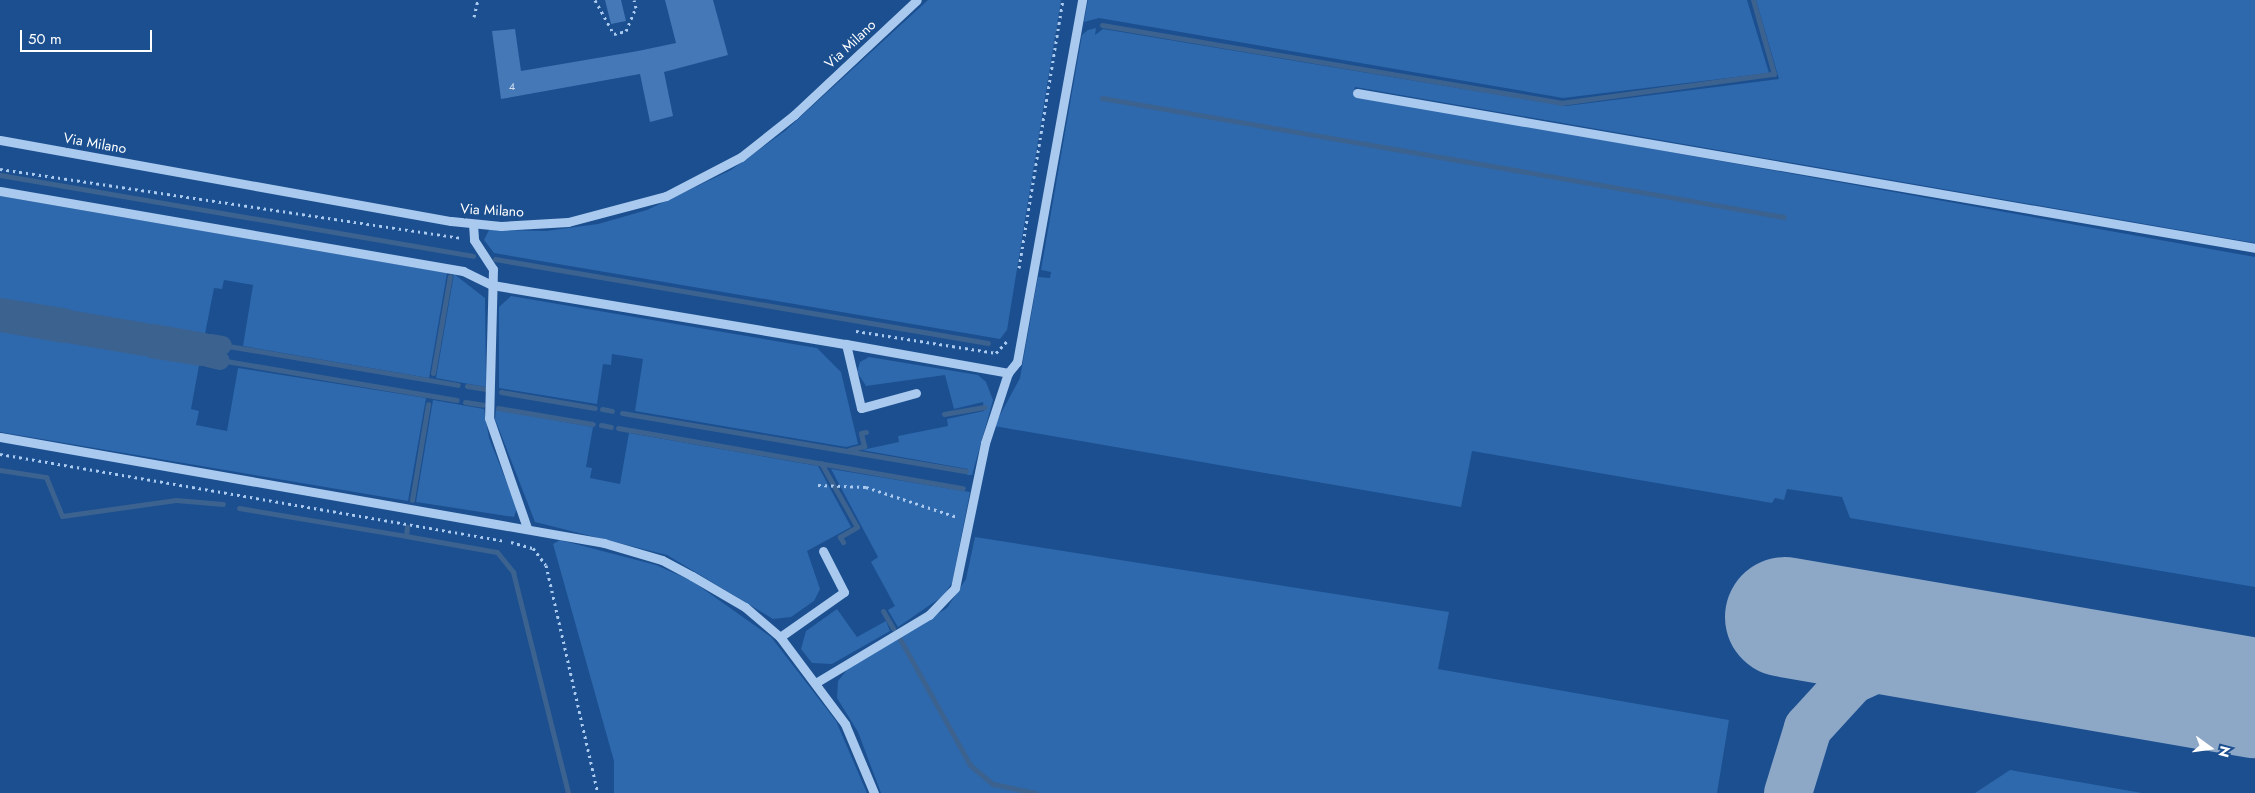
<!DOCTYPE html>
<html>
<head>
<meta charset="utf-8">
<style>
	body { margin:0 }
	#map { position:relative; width:2255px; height:793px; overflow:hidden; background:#1b4f8f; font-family:Jost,sans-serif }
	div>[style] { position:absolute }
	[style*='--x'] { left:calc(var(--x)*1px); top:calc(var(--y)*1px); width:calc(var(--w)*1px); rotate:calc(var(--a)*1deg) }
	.green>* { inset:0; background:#2e69ad }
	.stream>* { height:5px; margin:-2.5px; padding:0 2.5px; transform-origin:2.5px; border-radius:2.5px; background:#3c6290 }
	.canal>* { height:19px; margin:-9.5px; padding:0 9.5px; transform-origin:9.5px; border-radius:9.5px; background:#3c6290 }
	.taxiway>* { height:48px; margin:-24px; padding:0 24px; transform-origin:24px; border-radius:24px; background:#8da7c7 }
	.runway>* { height:120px; margin:-60px; padding:0 60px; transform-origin:60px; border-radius:60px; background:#8da7c7 }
	.building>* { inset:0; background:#4478b7 }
	.path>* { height:3px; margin-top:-1.5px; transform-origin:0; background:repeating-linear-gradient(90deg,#a9c9ee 0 2.5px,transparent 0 6.5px) }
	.minor>* { height:9px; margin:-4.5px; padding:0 4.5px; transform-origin:4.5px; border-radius:4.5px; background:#a9c9ee }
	span { translate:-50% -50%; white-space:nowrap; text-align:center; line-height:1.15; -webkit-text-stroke:4px #1b4f8f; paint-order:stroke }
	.number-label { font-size:11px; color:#d0dded }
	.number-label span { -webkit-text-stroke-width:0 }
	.street-label { font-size:14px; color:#fff }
	.north { position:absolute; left:2185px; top:723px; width:50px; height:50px; -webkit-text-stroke:4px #1b4f8f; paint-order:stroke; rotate:104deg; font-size:14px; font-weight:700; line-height:20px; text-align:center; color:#fff }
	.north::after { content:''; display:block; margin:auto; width:18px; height:22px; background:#fff; clip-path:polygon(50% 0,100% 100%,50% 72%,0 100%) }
	.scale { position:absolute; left:20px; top:30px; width:132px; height:22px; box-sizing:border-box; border:2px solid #fff; border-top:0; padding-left:6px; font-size:15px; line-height:18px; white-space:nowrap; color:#fff; -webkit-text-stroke:4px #1b4f8f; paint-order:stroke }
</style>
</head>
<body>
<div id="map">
	<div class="green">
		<i style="clip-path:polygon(928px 0,1061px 0,1007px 330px,1000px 339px,494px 253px,484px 240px,489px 230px,546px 231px,598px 224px,647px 210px,731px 170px,785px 131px)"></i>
		<i style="clip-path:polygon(1088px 0,1747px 0,1769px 73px,1563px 98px,1099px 18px,1084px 22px)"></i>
		<i style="clip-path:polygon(1756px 0,2255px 0,2255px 243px,1355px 87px,1353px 95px,2255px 257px,2255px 587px,1850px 518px,1842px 497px,1787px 489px,1784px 500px,1775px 498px,1772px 503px,1472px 451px,1461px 507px,994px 426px,1020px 378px,1038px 277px,1050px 278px,1051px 272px,1041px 270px,1082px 35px,1088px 30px,1096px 28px,1095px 35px,1103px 29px,1566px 106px,1779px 79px)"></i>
		<i style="clip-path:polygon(0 196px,447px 273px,429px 378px,243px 346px,253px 285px,224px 280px,222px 289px,214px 288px,204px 339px,0 304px)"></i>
		<i style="clip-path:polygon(454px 274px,485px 298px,486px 387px,436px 378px)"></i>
		<i style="clip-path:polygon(511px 296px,817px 348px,841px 372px,858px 444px,846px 447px,635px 411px,643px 359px,612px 354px,611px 365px,603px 364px,597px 404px,499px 388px,499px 307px)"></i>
		<i style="clip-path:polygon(0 326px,200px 360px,191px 409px,199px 411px,196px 425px,227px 431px,238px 368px,426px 398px,408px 501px,0 432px)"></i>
		<i style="clip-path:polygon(869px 357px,978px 375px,986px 382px,993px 400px,972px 475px,967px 475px,968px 469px,862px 450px,899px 442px,898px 436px,948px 426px,947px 419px,984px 411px,983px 402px,954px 409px,945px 375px,866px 386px,857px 372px,860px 362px)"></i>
		<i style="clip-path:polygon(433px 400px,484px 409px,489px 438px,517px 508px,514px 517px,416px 502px)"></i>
		<i style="clip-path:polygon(496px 410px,593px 427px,586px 467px,592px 468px,590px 478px,620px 484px,629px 433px,818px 466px,851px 527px,807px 551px,820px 589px,814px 601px,791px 617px,773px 619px,667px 555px,535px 522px,495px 419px)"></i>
		<i style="clip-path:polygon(831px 469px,970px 492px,952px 583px,943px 596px,898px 627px,888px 610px,895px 606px,871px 562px,878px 557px)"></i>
		<i style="clip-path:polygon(975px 537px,1449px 612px,1438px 669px,1729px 720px,1717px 793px,881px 793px,858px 732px,837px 698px,838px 681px,850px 666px,947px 608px,966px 579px)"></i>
		<i style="clip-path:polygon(560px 540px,656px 565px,692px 581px,771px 637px,836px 721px,867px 793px,614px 793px,614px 761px,553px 544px)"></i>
		<i style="clip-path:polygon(837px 609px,857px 637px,886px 621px,890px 631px,832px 664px,812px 663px,801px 649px,806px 631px)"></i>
		<i style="clip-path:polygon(2010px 770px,2142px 793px,1975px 793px)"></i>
	</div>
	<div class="stream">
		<i style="--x:1102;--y:25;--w:466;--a:9.6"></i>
		<i style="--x:1561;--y:103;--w:215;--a:-7.8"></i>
		<i style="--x:1774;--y:74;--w:77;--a:-105.8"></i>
		<i style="--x:1102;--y:98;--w:692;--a:9.9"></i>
		<i style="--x:0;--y:175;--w:480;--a:9.7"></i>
		<i style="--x:495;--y:259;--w:500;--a:9.67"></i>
		<i style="--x:228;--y:346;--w:233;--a:9.6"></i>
		<i style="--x:226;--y:361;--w:234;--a:9.6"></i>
		<i style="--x:433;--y:373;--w:98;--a:-80.1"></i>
		<i style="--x:467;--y:386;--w:19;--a:9"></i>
		<i style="--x:501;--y:392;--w:95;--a:9.7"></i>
		<i style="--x:465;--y:402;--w:18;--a:9"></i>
		<i style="--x:498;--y:408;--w:96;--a:9.6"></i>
		<i style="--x:602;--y:409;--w:10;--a:11"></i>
		<i style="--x:622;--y:413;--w:349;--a:9.6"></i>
		<i style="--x:944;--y:414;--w:41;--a:-9.9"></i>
		<i style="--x:601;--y:425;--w:10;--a:11"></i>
		<i style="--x:618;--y:428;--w:350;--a:9.9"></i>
		<i style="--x:849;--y:450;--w:16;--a:-15"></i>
		<i style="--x:864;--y:446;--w:13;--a:-103"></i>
		<i style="--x:861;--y:433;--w:5;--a:-11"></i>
		<i style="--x:821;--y:463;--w:73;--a:60.6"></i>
		<i style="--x:857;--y:527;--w:20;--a:150"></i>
		<i style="--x:840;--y:537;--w:6;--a:59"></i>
		<i style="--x:0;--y:470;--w:47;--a:8.7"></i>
		<i style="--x:46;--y:477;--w:42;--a:67.7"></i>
		<i style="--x:62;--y:516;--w:115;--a:-8"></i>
		<i style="--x:176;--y:500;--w:47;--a:4.9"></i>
		<i style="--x:412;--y:500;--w:97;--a:-80.5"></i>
		<i style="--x:239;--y:508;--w:169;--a:9.5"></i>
		<i style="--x:406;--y:536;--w:9;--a:-84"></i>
		<i style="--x:406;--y:536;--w:92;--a:10"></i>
		<i style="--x:497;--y:552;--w:26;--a:51"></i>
		<i style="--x:513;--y:572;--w:228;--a:76"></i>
		<i style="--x:883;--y:611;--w:20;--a:60"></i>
		<i style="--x:900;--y:639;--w:144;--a:60.9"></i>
		<i style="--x:970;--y:765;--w:30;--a:40"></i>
		<i style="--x:993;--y:784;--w:44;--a:11.8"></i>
	</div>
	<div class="canal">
		<i style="--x:0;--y:307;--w:68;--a:9.3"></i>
		<i style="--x:75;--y:320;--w:72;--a:9.6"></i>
		<i style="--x:0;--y:322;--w:65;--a:9.8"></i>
		<i style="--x:154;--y:333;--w:51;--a:10.2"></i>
		<i style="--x:72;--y:334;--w:72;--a:9.6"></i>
		<i style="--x:210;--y:343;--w:12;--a:9"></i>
		<i style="--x:151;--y:348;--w:51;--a:9.1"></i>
		<i style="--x:207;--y:357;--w:13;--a:13"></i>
	</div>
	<div class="taxiway">
		<i style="--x:1788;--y:793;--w:68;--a:-72.9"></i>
		<i style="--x:1808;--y:728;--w:65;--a:-47.5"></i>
		<i style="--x:1852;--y:680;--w:51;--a:-24.5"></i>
		<i style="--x:1898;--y:659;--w:84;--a:-5.4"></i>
	</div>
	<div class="runway">
		<i style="--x:1785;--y:617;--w:477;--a:9.8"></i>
	</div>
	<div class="building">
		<i style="clip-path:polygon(605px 0,621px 0,626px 21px,611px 24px)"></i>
		<i style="clip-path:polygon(665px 0,713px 0,728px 55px,664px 72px,673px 116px,650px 122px,640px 74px,501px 99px,492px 31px,515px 29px,521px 71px,638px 51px,676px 43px)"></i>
	</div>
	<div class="path">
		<i style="--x:595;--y:0;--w:39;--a:61"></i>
		<i style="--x:614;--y:34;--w:12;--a:-14"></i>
		<i style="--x:626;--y:31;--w:25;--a:-67"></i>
		<i style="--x:636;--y:8;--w:8;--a:-104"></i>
		<i style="--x:474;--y:17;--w:17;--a:-77"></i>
		<i style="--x:0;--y:169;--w:466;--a:8.5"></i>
		<i style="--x:1019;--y:268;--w:272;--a:-80.7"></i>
		<i style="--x:856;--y:331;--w:142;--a:8.9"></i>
		<i style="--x:996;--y:353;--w:16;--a:-47"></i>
		<i style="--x:0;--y:454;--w:512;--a:9.77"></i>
		<i style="--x:818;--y:485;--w:48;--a:2.4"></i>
		<i style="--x:866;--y:487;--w:96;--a:18.2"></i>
		<i style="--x:511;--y:542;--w:22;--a:16"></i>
		<i style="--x:533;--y:548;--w:21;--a:53"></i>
		<i style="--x:546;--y:565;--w:234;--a:77.2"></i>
	</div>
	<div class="minor">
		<i style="--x:1357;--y:93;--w:911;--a:9.79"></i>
		<i style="--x:0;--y:140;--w:458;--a:10.2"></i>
		<i style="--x:451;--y:221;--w:50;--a:5.7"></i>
		<i style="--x:501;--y:226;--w:67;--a:-3.4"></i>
		<i style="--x:568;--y:222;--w:101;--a:-14.9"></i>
		<i style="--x:666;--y:196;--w:85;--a:-27.5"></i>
		<i style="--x:741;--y:157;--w:68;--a:-38.4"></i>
		<i style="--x:794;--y:115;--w:168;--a:-43.1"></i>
		<i style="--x:0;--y:191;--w:470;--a:9.8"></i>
		<i style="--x:463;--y:271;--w:32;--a:26"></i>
		<i style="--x:492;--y:285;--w:359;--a:9.5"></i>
		<i style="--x:473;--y:224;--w:16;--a:86"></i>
		<i style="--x:474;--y:240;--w:35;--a:57"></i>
		<i style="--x:493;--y:269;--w:149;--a:91.5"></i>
		<i style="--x:489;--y:418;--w:116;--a:70.9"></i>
		<i style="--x:916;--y:393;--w:57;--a:164.7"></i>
		<i style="--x:861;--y:408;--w:66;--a:-103.2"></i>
		<i style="--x:846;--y:344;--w:165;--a:10.1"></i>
		<i style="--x:1008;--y:373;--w:14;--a:-51"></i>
		<i style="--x:1017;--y:362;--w:368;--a:-79.8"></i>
		<i style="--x:0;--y:437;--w:613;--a:9.95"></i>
		<i style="--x:604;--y:543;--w:60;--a:16.3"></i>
		<i style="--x:662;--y:560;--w:34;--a:28"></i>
		<i style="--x:692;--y:576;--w:61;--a:30.3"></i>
		<i style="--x:745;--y:607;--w:46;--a:40.6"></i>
		<i style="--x:780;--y:637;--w:78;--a:-35.1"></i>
		<i style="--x:844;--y:592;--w:46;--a:-117.1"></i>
		<i style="--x:780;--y:637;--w:109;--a:53.2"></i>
		<i style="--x:845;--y:724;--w:75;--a:67.2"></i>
		<i style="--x:817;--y:682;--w:131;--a:-30.9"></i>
		<i style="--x:929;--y:615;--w:37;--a:-46"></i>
		<i style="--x:955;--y:588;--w:148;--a:-78.3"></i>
		<i style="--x:985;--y:443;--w:74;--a:-71.8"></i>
	</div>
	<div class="number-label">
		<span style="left:512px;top:86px">4</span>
	</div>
	<div class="street-label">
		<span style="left:850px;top:44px;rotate:-43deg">Via Milano</span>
		<span style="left:95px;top:143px;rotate:10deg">Via Milano</span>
		<span style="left:492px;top:210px;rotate:3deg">Via Milano</span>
	</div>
	<div class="north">N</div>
	<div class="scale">50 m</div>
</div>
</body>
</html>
